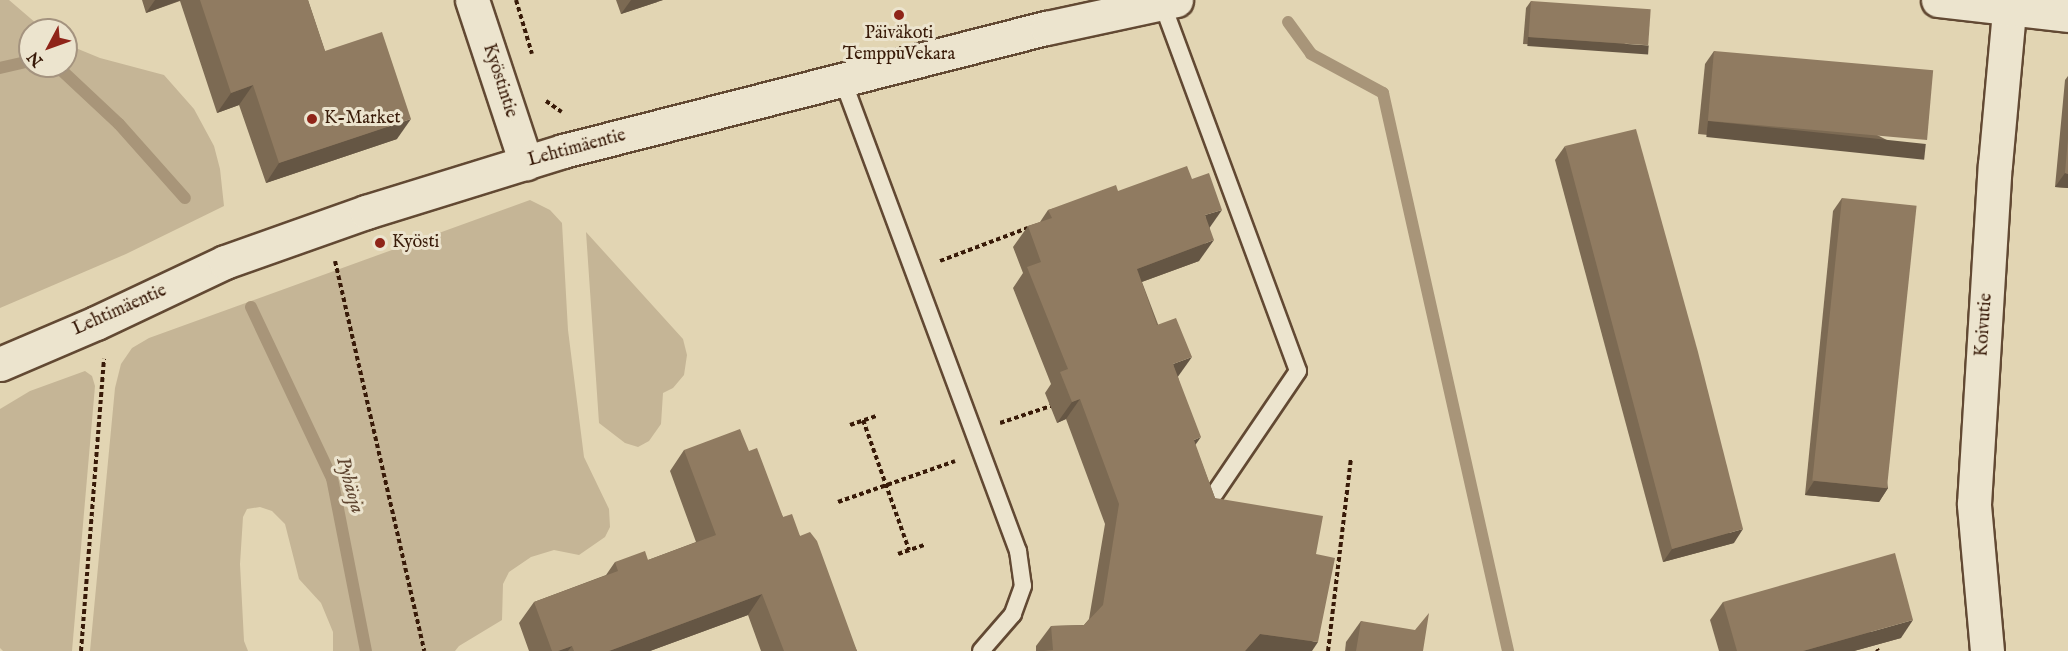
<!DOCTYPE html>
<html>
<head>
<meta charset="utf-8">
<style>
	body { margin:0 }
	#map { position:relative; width:2068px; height:651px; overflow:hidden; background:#e2d5b3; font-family:"IM FELL English",serif }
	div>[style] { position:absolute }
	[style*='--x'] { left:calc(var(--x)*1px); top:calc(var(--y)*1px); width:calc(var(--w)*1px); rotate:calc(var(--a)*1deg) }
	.green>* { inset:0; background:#c5b596 }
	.stream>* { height:12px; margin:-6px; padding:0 6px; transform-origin:6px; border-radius:6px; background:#a89579 }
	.path>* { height:4px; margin-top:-2px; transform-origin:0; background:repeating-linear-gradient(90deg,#381a08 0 4.5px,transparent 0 7.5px) }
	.roads { filter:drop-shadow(2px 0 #624933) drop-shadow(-2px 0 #624933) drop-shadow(0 2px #624933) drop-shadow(0 -2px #624933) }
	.service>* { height:16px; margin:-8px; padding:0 8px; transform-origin:8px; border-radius:8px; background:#ece4ce }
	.minor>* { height:33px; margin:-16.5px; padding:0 16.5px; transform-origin:16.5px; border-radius:16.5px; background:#ece4ce }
	.tertiary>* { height:33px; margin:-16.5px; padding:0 16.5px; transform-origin:16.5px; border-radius:16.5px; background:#ece4ce }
	.wall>* { inset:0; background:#7c6a53 }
	.shaded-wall>* { inset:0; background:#655644; transform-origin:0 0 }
	.building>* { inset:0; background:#907b61; transform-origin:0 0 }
	.dots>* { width:16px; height:16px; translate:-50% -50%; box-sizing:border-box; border:3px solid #ece4ce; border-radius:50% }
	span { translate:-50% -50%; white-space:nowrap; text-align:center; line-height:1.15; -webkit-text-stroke:6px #ece4ce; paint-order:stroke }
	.poi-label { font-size:18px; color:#381a08 }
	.left { translate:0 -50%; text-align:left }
	.street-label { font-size:18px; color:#381a08 }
	.water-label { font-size:20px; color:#5f4530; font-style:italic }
	.north { position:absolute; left:18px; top:18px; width:60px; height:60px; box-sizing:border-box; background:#ece4ce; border:2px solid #a4937f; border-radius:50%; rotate:229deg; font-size:16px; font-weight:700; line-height:24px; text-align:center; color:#381a08 }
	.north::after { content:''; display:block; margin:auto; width:21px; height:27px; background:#8f2418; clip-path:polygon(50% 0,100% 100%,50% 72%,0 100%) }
</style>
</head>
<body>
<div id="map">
	<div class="green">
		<i style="clip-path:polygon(0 0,9px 0,44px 30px,30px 30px,30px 66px,66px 66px,66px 44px,100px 58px,164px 75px,194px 109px,214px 146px,220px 169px,224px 206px,126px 254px,0 308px)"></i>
		<i style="clip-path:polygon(530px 200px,550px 210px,562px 223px,568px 330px,584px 457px,609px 509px,610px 527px,605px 537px,579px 555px,554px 550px,531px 557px,509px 572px,503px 584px,502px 620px,459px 646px,455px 651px,333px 651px,333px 632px,321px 603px,299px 579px,285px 524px,272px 511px,260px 507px,247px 509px,243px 517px,240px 564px,244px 641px,248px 651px,90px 651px,115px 388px,121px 364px,132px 348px,149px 338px)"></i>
		<i style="clip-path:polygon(586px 232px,683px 339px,687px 355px,684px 375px,673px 388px,663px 393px,661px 424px,649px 441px,638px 447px,625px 443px,599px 423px)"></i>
		<i style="clip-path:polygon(85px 371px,92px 376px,95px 386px,72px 651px,3px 651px,0 648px,0 409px,30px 391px)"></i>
	</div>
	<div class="stream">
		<i style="--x:1288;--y:22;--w:39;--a:54"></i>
		<i style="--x:1311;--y:54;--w:82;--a:28.4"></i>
		<i style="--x:1383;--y:93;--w:572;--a:77.37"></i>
		<i style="--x:57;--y:66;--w:85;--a:43.1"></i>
		<i style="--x:119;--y:124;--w:99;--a:48.3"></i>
		<i style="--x:0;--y:68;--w:31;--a:-13"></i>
		<i style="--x:251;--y:307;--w:189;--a:64.7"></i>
		<i style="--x:332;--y:478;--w:176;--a:78.9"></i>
	</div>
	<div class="path">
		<i style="--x:516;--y:0;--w:56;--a:73.5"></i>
		<i style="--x:546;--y:101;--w:19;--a:35"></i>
		<i style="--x:335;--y:261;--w:400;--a:77.1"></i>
		<i style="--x:940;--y:261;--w:94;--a:-20.6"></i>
		<i style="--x:863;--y:420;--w:138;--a:70.5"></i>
		<i style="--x:1000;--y:423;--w:54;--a:-18.4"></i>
		<i style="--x:850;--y:425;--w:28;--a:-19"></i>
		<i style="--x:838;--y:502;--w:124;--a:-19.3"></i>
		<i style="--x:898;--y:554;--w:28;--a:-19"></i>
		<i style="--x:1877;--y:649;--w:2;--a:63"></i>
		<i style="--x:81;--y:651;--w:293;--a:-85.5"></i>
		<i style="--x:1328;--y:651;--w:193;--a:-83.2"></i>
	</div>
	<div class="roads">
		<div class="service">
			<i style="--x:1162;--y:3;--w:392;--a:69.7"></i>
			<i style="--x:1298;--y:371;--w:148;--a:124.2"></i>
			<i style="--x:843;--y:81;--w:502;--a:69.58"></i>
			<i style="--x:1018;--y:551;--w:35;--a:82"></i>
			<i style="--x:1023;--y:586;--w:30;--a:110"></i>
			<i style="--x:1013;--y:614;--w:49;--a:130.9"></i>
		</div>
		<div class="minor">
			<i style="--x:472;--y:0;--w:172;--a:71.7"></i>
			<i style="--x:1987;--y:651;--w:148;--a:-95.1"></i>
			<i style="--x:1974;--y:504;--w:340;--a:-86.5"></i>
			<i style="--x:1995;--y:165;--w:166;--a:-84.8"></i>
		</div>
		<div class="tertiary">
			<i style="--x:1938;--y:0;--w:131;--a:6.6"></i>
			<i style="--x:0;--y:364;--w:104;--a:-23.1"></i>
			<i style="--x:96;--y:323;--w:143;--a:-25.3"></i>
			<i style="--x:225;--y:262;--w:150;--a:-19.5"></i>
			<i style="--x:366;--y:212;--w:206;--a:-17.2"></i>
			<i style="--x:563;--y:151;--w:499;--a:-14.3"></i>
			<i style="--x:1047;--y:28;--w:132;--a:-12.2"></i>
		</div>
	</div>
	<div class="wall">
		<i style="clip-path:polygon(142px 0,308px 0,325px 51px,397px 139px,266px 183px,239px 105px,217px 113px,180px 1px,146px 13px)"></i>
		<i style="clip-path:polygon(616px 0,663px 0,621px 14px)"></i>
		<i style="clip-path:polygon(1531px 1px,1644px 52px,1523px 44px,1526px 8px)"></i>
		<i style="clip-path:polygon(1714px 51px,1916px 155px,1698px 134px,1705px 64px)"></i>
		<i style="clip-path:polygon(2068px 76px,2068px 188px,2055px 187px,2065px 80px)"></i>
		<i style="clip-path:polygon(1565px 146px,1734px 543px,1663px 562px,1555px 160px)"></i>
		<i style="clip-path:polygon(1118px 191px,1210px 228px,1199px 261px,1142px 282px,1178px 377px,1195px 445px,1215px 498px,1316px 554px,1312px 651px,1036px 651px,1036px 646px,1051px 626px,1084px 625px,1089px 619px,1105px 524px,1066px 419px,1057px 423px,1045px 393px,1051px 384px,1013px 288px,1023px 273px,1013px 247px,1028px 226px,1040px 222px,1048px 210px)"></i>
		<i style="clip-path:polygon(1842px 198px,1888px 488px,1879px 502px,1805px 495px,1833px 211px)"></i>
		<i style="clip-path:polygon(684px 450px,749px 451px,783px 517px,800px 536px,857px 651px,761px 651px,748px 615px,650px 651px,529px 651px,519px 623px,534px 602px,606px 575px,615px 562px,648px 560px,696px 542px,670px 471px)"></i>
		<i style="clip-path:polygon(1723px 602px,1901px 638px,1854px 651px,1719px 651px,1710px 620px)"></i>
		<i style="clip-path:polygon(1361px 621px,1423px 651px,1345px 651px,1346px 642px)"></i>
	</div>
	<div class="shaded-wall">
		<i style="clip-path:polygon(155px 0,181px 0,146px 13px)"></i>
		<i style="clip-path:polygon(631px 0,663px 0,621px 14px)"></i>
		<i style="left:1528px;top:37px;width:121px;height:9px;rotate:4deg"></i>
		<i style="clip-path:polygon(253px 85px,239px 105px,217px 113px,231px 93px)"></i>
		<i style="clip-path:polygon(411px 119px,397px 139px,266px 183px,279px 163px)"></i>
		<i style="left:1708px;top:121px;width:219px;height:16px;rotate:6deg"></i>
		<i style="clip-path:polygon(2065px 173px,2068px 174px,2068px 188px,2055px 187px)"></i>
		<i style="clip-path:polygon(1222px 210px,1208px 230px,1205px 215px)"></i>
		<i style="clip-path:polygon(1214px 240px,1199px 261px,1122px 289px,1137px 269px)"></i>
		<i style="clip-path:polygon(1192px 357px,1177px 378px,1173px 364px)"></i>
		<i style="clip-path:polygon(1080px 399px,1066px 419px,1057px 423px,1072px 402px)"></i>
		<i style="clip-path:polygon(1201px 437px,1186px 458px,1194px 440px)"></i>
		<i style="clip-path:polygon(1814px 481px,1888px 488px,1879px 502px,1805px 495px)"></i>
		<i style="clip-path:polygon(1743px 529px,1734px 543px,1663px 562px,1672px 549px)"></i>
		<i style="clip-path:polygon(762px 594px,748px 615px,650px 651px,609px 651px)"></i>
		<i style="clip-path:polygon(1913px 620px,1901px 638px,1854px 651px,1803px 651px)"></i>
		<i style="clip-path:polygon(1260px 634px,1318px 642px,1312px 651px,1245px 651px)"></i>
		<i style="clip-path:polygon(572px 646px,568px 651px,558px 651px)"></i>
	</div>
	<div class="building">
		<i style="clip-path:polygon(200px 0,308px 0,325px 51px,382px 32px,411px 119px,279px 163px,253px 85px,231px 93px)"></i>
		<i style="left:1531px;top:1px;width:120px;height:36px;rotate:4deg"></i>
		<i style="left:1714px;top:51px;width:220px;height:70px;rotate:5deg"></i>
		<i style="clip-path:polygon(1636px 129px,1698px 352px,1743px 529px,1672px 549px,1565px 146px)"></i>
		<i style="clip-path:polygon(2068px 138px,2068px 174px,2065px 173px)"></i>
		<i style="clip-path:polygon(1187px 166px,1192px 179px,1209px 173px,1222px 210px,1205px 215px,1214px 240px,1137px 269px,1157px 325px,1176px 318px,1192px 357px,1173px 364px,1201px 437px,1194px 440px,1215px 498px,1323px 516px,1316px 554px,1335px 558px,1318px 642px,1260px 634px,1245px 651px,1044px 651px,1053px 650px,1051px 626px,1084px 625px,1103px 605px,1119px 504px,1080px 399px,1072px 402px,1060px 372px,1068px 369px,1027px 267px,1041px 262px,1028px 226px,1052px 218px,1048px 210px,1116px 185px,1118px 191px)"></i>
		<i style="left:1842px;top:198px;width:75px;height:284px;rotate:6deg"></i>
		<i style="clip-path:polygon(740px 429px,749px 451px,757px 448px,783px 517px,792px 514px,800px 536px,810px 532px,817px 541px,857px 651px,784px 651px,762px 594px,609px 651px,574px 651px,572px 646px,558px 651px,552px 651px,534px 602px,618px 571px,615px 562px,645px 551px,648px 560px,716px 535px,684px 450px)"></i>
		<i style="clip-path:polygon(1895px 553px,1913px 620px,1803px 651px,1737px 651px,1723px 602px)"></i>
		<i style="clip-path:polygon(1429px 613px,1423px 651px,1356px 651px,1361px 621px,1415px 630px)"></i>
	</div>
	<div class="dots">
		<i style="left:899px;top:15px;background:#8f2418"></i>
		<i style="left:312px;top:119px;background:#8f2418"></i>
		<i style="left:380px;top:243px;background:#8f2418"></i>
	</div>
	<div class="poi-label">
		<span style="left:899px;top:45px">Päiväkoti<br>TemppuVekara</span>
		<span class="left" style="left:324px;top:119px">K-Market</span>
		<span class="left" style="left:392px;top:243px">Kyösti</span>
	</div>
	<div class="street-label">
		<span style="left:499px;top:81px;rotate:72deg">Kyöstintie</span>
		<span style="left:577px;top:149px;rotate:-15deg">Lehtimäentie</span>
		<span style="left:120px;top:311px;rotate:-24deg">Lehtimäentie</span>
		<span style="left:1985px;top:325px;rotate:-86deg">Koivutie</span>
	</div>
	<div class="water-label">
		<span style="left:350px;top:485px;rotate:74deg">Pyhäoja</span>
	</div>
	<div class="north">N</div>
</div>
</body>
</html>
